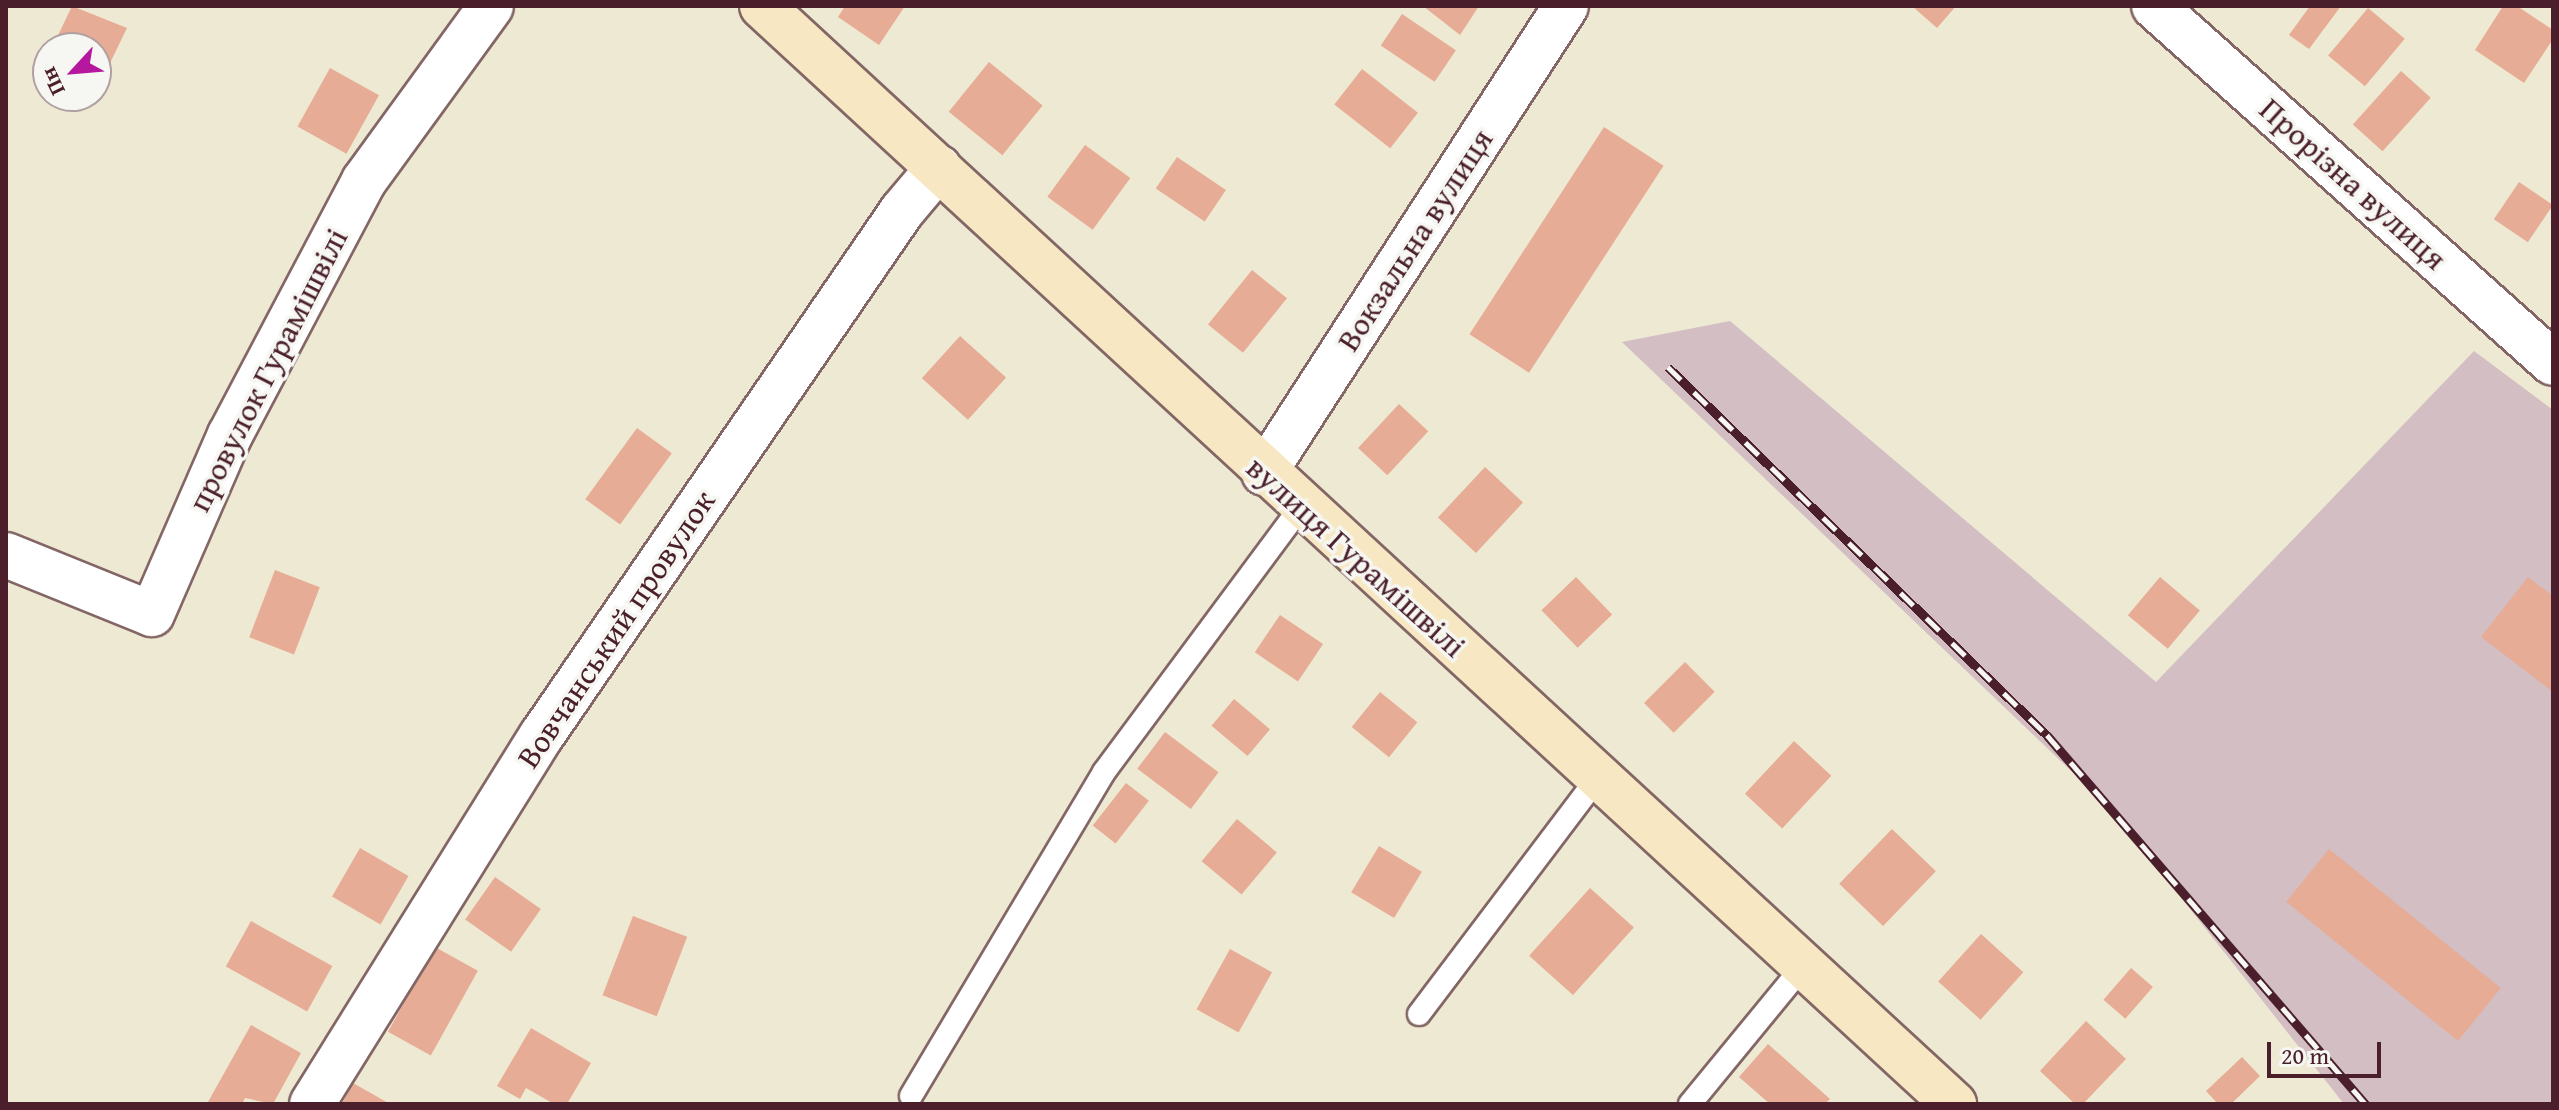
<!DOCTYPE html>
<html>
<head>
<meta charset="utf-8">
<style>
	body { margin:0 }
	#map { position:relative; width:2559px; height:1110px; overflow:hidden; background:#eee9d2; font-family:"Gentium Book Plus",serif }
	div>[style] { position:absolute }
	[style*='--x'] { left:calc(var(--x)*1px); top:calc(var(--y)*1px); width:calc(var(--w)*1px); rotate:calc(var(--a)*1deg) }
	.industrial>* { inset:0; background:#d2bec3 }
	.building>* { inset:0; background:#e7ac95; transform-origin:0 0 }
	.roads { filter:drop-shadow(2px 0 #836665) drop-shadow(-2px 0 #836665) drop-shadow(0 2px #836665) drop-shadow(0 -2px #836665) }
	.service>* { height:22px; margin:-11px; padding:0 11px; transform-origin:11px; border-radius:11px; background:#fff }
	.minor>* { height:44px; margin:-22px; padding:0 22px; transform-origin:22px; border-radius:22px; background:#fff }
	.secondary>* { height:44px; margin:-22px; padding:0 22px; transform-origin:22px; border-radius:22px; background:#f7e8c3 }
	.rail>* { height:9px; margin-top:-4.5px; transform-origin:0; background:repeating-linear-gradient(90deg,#f6f6f2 0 18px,#4a1f2b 0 36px); box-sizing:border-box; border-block:2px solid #4a1f2b }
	span { translate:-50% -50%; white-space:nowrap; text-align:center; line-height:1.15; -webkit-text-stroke:7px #f6f6f2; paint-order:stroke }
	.street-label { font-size:32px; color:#4a1f2b }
	.frame { position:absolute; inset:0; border:8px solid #4a1f2b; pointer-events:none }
	.north { position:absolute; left:32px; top:32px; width:80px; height:80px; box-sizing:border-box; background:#f6f6f2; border:2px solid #b1a0a2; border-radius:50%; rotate:244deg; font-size:22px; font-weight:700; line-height:32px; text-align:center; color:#4a1f2b }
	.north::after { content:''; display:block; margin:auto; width:28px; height:36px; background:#b5179e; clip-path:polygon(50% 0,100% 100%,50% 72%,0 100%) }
	.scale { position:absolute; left:2267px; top:1042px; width:114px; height:36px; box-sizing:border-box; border:4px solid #4a1f2b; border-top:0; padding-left:10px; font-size:24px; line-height:28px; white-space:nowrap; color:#4a1f2b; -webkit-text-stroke:6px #f6f6f2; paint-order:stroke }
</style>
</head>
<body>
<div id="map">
	<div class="industrial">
		<i style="clip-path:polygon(1730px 321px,2156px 682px,2474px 351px,2553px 410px,2553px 1104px,2344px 1104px,2112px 810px,1622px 342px)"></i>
	</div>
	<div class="building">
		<i style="clip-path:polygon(72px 6px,127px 28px,96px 92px,96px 48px,52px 48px)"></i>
		<i style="clip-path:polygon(845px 6px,905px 6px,879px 45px,838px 17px)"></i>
		<i style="clip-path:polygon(1423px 6px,1479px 6px,1460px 35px)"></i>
		<i style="clip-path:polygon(1912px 6px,1956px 6px,1937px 28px)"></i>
		<i style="clip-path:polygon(2310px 6px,2341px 6px,2309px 49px,2289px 35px)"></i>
		<i style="clip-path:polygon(2503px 6px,2517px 6px,2553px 30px,2553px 39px,2524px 83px,2475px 50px)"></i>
		<i style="left:2368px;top:8px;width:48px;height:62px;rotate:40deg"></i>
		<i style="left:1402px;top:14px;width:65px;height:38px;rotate:34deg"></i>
		<i style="clip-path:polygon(48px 56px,48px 86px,36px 80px)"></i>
		<i style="left:989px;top:62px;width:69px;height:64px;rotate:39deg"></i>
		<i style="left:330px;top:68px;width:56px;height:67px;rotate:29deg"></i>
		<i style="left:1362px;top:69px;width:71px;height:45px;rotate:38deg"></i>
		<i style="left:2401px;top:71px;width:40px;height:72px;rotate:42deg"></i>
		<i style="clip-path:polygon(69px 96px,94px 96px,89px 106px)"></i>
		<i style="left:1604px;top:127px;width:71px;height:247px;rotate:33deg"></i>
		<i style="left:1085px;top:145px;width:56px;height:64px;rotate:36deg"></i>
		<i style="left:1177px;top:157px;width:59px;height:38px;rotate:34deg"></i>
		<i style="left:2519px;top:182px;width:41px;height:45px;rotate:34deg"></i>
		<i style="left:1252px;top:270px;width:45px;height:70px;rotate:39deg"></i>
		<i style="left:960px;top:336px;width:62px;height:57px;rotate:42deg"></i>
		<i style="left:1399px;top:404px;width:40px;height:60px;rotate:43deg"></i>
		<i style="left:637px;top:428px;width:43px;height:88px;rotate:36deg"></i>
		<i style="left:1485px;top:467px;width:52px;height:69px;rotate:43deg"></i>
		<i style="left:275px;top:570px;width:48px;height:72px;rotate:21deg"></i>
		<i style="left:1576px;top:577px;width:52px;height:48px;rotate:46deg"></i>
		<i style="left:2160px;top:577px;width:52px;height:50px;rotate:40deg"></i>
		<i style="clip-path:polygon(2528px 577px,2553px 596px,2553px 692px,2481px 637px)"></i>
		<i style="left:1280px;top:615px;width:52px;height:45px;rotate:34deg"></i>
		<i style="left:1685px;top:662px;width:42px;height:58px;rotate:45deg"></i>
		<i style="left:1380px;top:692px;width:48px;height:45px;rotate:39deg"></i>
		<i style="left:1234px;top:699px;width:47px;height:35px;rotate:40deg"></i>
		<i style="left:1165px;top:732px;width:67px;height:46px;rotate:37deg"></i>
		<i style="left:1794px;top:741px;width:51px;height:72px;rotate:43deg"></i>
		<i style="left:1126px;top:783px;width:29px;height:54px;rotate:38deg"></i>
		<i style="left:1237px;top:819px;width:52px;height:55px;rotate:40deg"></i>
		<i style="left:1892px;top:829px;width:61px;height:76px;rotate:44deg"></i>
		<i style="left:1379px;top:846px;width:50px;height:54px;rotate:31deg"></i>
		<i style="left:360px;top:848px;width:56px;height:56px;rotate:30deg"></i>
		<i style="left:2329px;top:849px;width:221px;height:68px;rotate:39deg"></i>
		<i style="left:495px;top:877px;width:56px;height:52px;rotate:35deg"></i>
		<i style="left:1590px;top:888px;width:59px;height:91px;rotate:42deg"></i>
		<i style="left:633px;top:916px;width:58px;height:85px;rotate:21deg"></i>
		<i style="left:251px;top:921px;width:93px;height:52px;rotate:29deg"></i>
		<i style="left:1981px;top:934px;width:57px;height:64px;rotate:42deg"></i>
		<i style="left:435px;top:947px;width:49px;height:97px;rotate:29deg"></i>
		<i style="left:1230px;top:949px;width:48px;height:69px;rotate:29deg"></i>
		<i style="left:2131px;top:968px;width:29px;height:42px;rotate:41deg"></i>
		<i style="clip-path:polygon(2086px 1021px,2126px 1059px,2083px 1104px,2075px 1104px,2040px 1071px)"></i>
		<i style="clip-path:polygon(251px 1025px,301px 1053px,273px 1104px,245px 1098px,242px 1104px,213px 1104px,208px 1102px)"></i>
		<i style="clip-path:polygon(531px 1028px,591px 1063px,567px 1104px,554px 1104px,526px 1088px,520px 1099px,497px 1086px)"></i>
		<i style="clip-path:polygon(1768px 1044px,1830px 1099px,1825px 1104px,1770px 1104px,1739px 1077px)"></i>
		<i style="clip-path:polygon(2242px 1057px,2260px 1076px,2231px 1104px,2218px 1104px,2206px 1091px)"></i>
		<i style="clip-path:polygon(353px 1083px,390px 1104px,342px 1104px)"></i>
	</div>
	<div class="roads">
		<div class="service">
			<i style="--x:1419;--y:1014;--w:297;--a:-52.9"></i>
			<i style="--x:911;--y:1096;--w:377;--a:-59.2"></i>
			<i style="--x:1104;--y:772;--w:330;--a:-53.4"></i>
			<i style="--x:1690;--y:1104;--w:181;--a:-50.6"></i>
		</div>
		<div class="minor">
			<i style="--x:2154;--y:6;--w:535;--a:41.82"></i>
			<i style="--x:1264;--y:473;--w:556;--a:-57.11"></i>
			<i style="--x:6;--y:555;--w:157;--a:22"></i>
			<i style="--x:152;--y:614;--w:195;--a:-66.5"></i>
			<i style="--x:230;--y:435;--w:287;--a:-62.2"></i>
			<i style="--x:364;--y:181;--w:216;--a:-54"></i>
			<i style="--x:312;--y:1104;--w:435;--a:-58.1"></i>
			<i style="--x:542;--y:735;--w:636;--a:-55.51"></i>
			<i style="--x:902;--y:211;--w:57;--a:-49.9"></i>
		</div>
		<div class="secondary">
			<i style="--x:762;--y:6;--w:1621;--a:42.65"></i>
		</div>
	</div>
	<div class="rail">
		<i style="--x:1668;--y:367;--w:528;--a:44.16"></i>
		<i style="--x:2047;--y:735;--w:488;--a:49.2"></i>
	</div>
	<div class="street-label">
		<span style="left:2353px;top:184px;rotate:42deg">Прорізна вулиця</span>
		<span style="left:1415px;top:240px;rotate:-57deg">Вокзальна вулиця</span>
		<span style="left:268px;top:370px;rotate:-63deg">провулок Гурамішвілі</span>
		<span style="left:1356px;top:557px;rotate:42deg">вулиця Гурамішвілі</span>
		<span style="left:616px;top:629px;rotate:-56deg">Вовчанський провулок</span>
	</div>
	<div class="frame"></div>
	<div class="north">Пн</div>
	<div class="scale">20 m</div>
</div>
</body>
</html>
